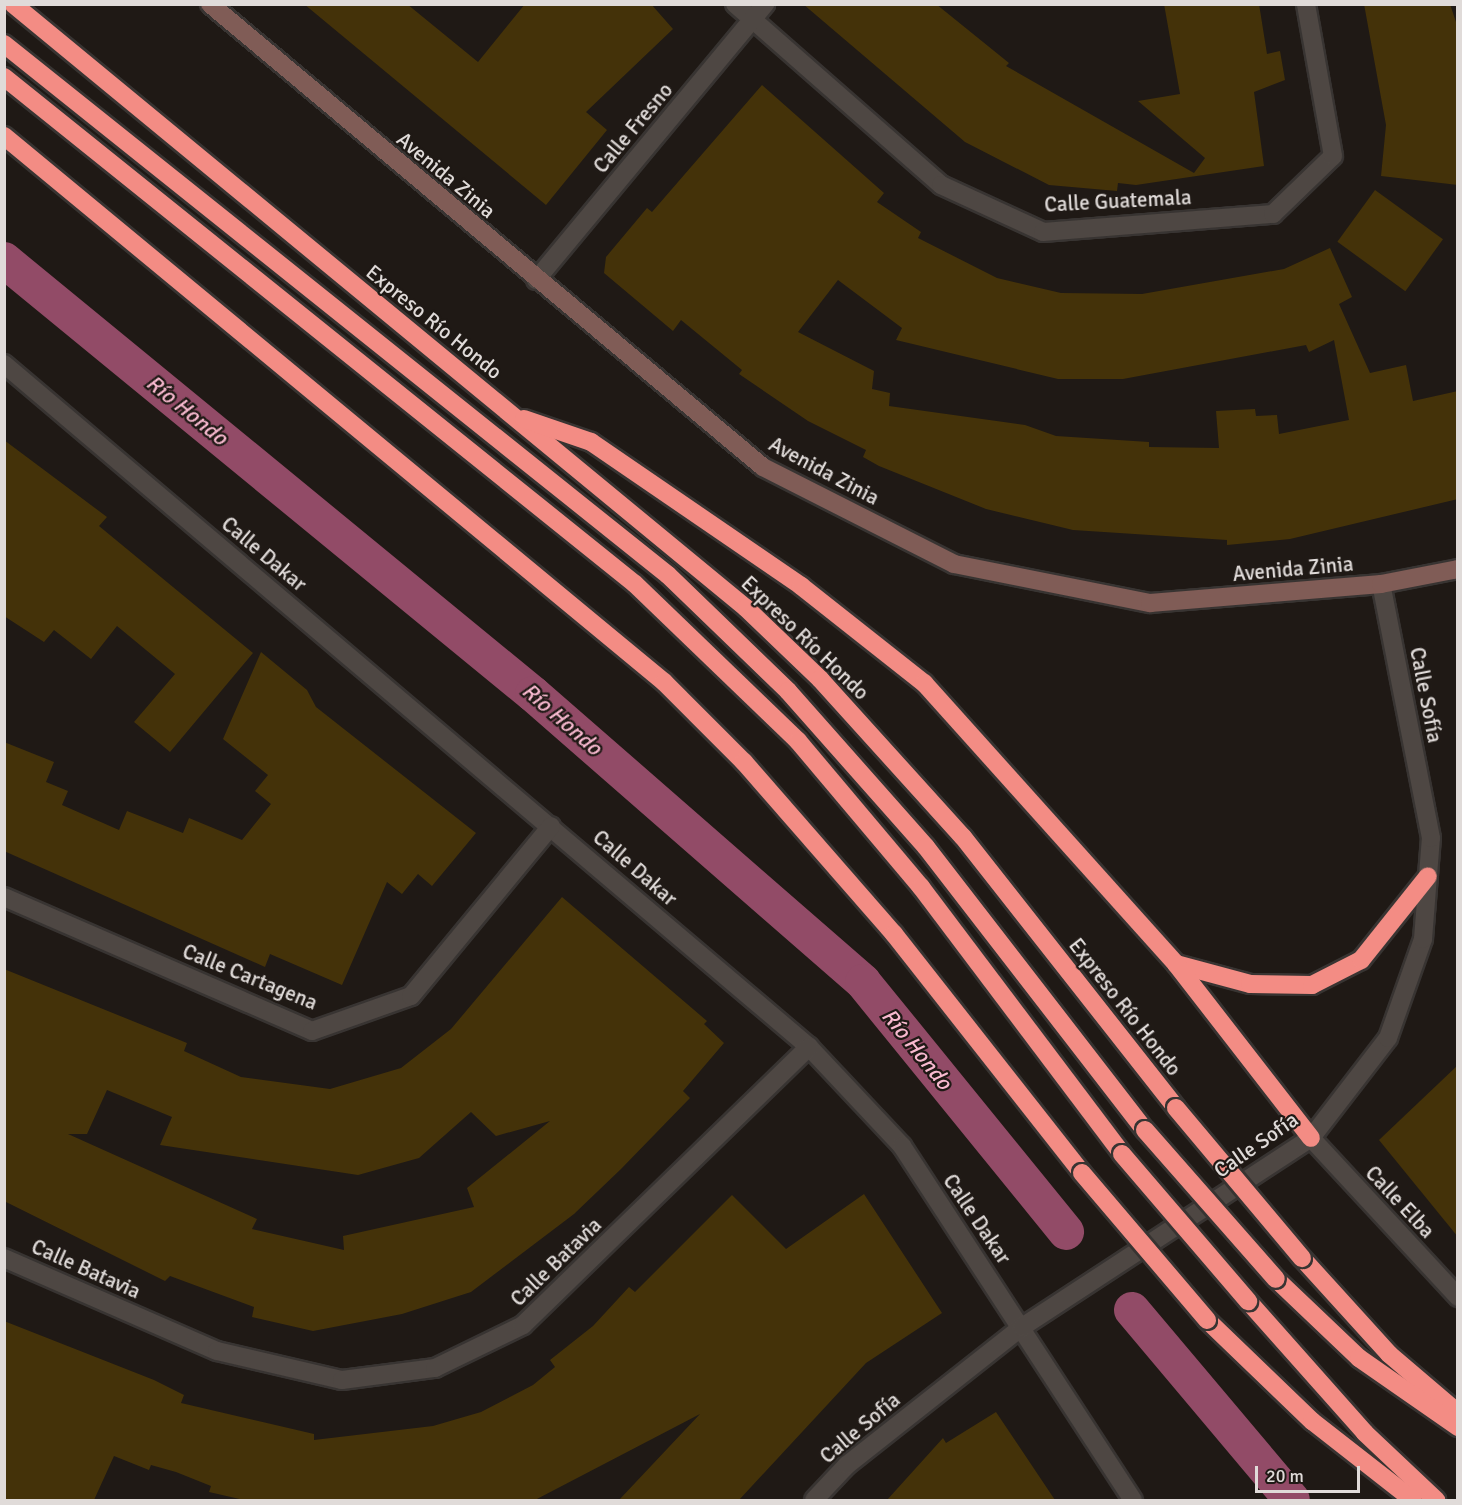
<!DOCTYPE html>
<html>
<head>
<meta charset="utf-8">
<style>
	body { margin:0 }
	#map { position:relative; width:1462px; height:1505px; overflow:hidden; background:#1f1915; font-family:Signika,sans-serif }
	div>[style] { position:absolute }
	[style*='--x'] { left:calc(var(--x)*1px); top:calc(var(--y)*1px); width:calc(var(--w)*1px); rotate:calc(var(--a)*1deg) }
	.canal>* { height:36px; margin:-18px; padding:0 18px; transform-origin:18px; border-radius:18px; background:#924b67 }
	.building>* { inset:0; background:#443209; transform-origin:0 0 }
	.roads { filter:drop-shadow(2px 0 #383432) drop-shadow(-2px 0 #383432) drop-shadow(0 2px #383432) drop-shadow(0 -2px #383432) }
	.street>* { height:18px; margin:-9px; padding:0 9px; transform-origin:9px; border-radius:9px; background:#4e4743 }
	.secondary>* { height:18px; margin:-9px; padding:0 9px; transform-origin:9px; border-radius:9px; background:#805c56 }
	.highway>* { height:18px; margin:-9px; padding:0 9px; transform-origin:9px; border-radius:9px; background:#f38c84 }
	.bridges { filter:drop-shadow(2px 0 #383432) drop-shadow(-2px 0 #383432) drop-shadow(0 2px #383432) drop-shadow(0 -2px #383432) }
	.highway-bridge>* { height:18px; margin:-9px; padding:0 9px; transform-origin:9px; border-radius:9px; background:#f38c84 }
	span { translate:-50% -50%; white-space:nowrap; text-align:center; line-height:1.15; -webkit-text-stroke:4.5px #1f1915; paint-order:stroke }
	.street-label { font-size:21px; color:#e0dbd9 }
	.water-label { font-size:22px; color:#f8b9cf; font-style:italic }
	.frame { position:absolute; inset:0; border:6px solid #e0dbd9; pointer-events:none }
	.scale { position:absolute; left:1255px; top:1466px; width:105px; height:27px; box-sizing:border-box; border:3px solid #e0dbd9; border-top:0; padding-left:8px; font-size:18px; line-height:21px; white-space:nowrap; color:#e0dbd9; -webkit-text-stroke:4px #1f1915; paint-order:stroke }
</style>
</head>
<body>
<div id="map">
	<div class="canal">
		<i style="--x:4;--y:260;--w:684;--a:39.37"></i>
		<i style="--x:533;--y:694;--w:438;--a:41.1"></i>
		<i style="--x:863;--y:982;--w:322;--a:50.9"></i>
		<i style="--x:1132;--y:1310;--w:248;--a:49.9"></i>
	</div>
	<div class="building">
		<i style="clip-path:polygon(304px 4px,407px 4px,478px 62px,525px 4px,651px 4px,673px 29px,586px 112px,607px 130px,546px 205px)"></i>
		<i style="clip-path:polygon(803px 4px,936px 4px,1009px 63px,1006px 66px,1194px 173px,1205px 158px,1138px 101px,1180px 94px,1164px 4px,1259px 4px,1267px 54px,1280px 51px,1285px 80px,1254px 92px,1264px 166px,1136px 185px,1118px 183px,1117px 191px,1049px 185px,965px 142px)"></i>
		<i style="clip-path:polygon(1364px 4px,1450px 4px,1458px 28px,1458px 185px,1381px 176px,1386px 125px)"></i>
		<i style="clip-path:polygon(evenodd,762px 85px,884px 193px,877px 202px,921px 232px,918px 238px,997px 278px,1061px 293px,1142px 294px,1284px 269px,1330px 248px,1352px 297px,1339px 304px,1370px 373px,1406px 365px,1413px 401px,1458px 391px,1458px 499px,1290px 539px,1227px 545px,1227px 540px,1073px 530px,986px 509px,879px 466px,863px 457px,866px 450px,808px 421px,739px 374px,742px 370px,681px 320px,673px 331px,604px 273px,606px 257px,647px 208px,652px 212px,762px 85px,838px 280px,902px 328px,896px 340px,1058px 379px,1123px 379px,1306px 345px,1309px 352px,1334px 340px,1349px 420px,1279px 434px,1277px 415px,1256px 416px,1255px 409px,1216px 411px,1219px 448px,1149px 447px,1149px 442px,1056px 436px,1025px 425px,889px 406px,890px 393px,872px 389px,874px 371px,798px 332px,838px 280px)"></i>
		<i style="left:1375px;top:190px;width:84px;height:64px;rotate:36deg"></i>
		<i style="clip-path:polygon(4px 440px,107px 517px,99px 526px,253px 653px,170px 752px,134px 722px,175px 674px,117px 626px,91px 659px,54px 630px,44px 642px,4px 616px)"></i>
		<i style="clip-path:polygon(261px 652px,307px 690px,316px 707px,476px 833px,432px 886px,418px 874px,402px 894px,387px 882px,342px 985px,270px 954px,265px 967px,4px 851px,4px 742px,54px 762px,46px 782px,68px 791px,62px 805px,119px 830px,127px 811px,183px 833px,189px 818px,242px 840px,271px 804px,255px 791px,268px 775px,223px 739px)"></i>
		<i style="clip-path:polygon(evenodd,562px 897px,707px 1021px,704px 1024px,724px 1043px,683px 1091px,690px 1098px,621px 1169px,574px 1214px,471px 1292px,402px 1314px,313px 1331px,252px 1317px,254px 1307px,170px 1276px,165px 1281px,4px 1201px,4px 969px,187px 1043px,184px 1051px,241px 1077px,330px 1089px,401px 1068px,451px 1029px,562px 897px,107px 1090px,172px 1117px,160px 1145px,358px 1175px,419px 1158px,471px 1112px,496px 1136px,550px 1121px,467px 1188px,474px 1207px,343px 1236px,344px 1250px,252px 1229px,257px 1219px,68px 1134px,87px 1134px,107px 1090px)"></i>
		<i style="clip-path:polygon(1458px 1065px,1458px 1237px,1379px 1140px)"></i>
		<i style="clip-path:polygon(864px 1194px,942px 1313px,866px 1363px,739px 1500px,619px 1500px,700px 1414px,535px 1500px,244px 1500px,209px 1492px,211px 1486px,176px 1472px,151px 1465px,149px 1470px,114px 1456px,94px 1500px,4px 1500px,4px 1321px,154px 1380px,184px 1395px,181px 1403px,314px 1434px,314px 1440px,433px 1426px,481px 1412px,533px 1385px,555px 1367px,550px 1360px,593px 1326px,629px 1287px,635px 1292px,732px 1195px,786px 1249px)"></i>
		<i style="clip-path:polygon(996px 1412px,1055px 1500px,887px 1500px,943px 1438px,946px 1443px)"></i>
	</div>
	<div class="roads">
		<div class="street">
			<i style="--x:735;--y:4;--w:274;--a:41.3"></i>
			<i style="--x:941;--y:185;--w:112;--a:24.7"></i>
			<i style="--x:1043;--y:232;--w:231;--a:-4.5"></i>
			<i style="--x:1273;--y:214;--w:83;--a:-44"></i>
			<i style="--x:1333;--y:156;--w:154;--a:-100.1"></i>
			<i style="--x:536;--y:280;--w:359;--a:-50.3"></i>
			<i style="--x:4;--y:364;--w:1056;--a:40.31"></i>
			<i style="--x:809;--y:1047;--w:136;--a:46.8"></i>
			<i style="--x:902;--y:1146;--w:423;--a:56.9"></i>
			<i style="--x:4;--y:897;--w:336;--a:23.5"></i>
			<i style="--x:312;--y:1031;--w:105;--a:-19.5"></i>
			<i style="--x:411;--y:996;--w:220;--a:-50.5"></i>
			<i style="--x:1311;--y:1138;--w:217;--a:47.2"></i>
			<i style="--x:4;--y:1258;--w:232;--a:23.6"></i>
			<i style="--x:217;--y:1351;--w:128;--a:13.1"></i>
			<i style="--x:342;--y:1380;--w:94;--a:-7.4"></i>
			<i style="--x:435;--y:1368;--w:98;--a:-26"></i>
			<i style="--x:523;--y:1325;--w:399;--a:-44.2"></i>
			<i style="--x:814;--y:1500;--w:48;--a:-46.7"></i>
			<i style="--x:847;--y:1465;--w:223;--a:-38.3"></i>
			<i style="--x:1022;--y:1327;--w:345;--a:-33.2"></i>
			<i style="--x:1311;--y:1138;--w:126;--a:-52.4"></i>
			<i style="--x:1388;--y:1038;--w:105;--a:-70.5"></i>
			<i style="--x:1423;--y:939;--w:101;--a:-85.5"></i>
			<i style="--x:1431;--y:838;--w:259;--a:-101.1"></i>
		</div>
		<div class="secondary">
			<i style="--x:210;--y:4;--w:721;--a:39.94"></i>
			<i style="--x:763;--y:467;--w:214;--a:26.9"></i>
			<i style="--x:954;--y:564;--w:200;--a:11.3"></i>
			<i style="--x:1150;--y:603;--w:232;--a:-4.7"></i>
			<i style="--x:1381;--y:584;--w:78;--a:-11"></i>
		</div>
		<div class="highway">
			<i style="--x:13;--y:4;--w:950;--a:39.49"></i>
			<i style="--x:746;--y:608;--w:103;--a:43.8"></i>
			<i style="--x:820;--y:679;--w:213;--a:47.9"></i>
			<i style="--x:963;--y:837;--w:345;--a:51.8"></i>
			<i style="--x:4;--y:44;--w:850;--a:38.65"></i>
			<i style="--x:668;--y:575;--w:167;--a:44"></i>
			<i style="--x:788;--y:691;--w:208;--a:48.5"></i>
			<i style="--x:926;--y:847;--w:358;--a:52.3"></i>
			<i style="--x:4;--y:77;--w:809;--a:38.78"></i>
			<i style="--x:635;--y:584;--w:226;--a:43.9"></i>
			<i style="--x:798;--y:741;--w:191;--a:49.9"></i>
			<i style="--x:921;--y:887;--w:334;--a:53"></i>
			<i style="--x:4;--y:136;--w:857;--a:39.6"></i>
			<i style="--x:664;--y:682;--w:113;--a:45"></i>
			<i style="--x:744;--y:762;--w:228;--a:48.9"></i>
			<i style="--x:894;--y:934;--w:304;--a:51.8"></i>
			<i style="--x:524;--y:419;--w:71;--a:18.9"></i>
			<i style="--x:591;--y:442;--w:255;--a:34.4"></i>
			<i style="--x:801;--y:586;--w:157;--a:38.3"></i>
			<i style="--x:924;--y:683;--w:377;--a:48.1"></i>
			<i style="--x:1176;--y:964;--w:77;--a:15.1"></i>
			<i style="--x:1250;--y:984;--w:62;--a:0.9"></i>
			<i style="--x:1312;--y:985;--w:55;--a:-27"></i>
			<i style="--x:1361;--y:960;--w:107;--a:-51.4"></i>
			<i style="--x:1176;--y:964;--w:220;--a:52.2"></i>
			<i style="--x:1302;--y:1258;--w:130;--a:47.8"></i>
			<i style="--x:1389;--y:1354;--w:91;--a:40.5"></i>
			<i style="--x:1276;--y:1279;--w:115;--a:43.6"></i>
			<i style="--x:1359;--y:1358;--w:121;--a:34.9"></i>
			<i style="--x:1248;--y:1301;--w:176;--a:48.4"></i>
			<i style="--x:1365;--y:1433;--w:98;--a:43.3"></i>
			<i style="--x:1207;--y:1320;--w:146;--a:43.9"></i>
			<i style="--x:1312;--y:1421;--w:128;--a:38"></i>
		</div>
	</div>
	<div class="bridges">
		<div class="highway-bridge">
			<i style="--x:1176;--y:1108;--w:196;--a:50"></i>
			<i style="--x:1145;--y:1130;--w:198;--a:48.7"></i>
			<i style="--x:1122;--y:1154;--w:194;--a:49.4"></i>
			<i style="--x:1082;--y:1173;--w:193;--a:49.6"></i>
		</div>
	</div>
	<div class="street-label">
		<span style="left:633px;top:128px;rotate:-50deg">Calle Fresno</span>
		<span style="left:446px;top:175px;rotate:40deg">Avenida Zinia</span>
		<span style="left:1118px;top:201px;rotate:-3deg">Calle Guatemala</span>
		<span style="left:434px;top:322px;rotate:39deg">Expreso Río Hondo</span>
		<span style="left:824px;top:471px;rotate:28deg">Avenida Zinia</span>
		<span style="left:264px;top:554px;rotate:40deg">Calle Dakar</span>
		<span style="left:1293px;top:569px;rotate:-5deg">Avenida Zinia</span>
		<span style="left:805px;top:638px;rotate:44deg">Expreso Río Hondo</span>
		<span style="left:1426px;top:695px;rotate:79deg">Calle Sofía</span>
		<span style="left:635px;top:868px;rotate:41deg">Calle Dakar</span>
		<span style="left:250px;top:977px;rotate:22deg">Calle Cartagena</span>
		<span style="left:1125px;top:1007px;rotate:52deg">Expreso Río Hondo</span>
		<span style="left:1256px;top:1145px;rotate:-35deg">Calle Sofía</span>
		<span style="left:1400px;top:1202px;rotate:47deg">Calle Elba</span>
		<span style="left:977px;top:1219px;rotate:56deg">Calle Dakar</span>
		<span style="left:556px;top:1262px;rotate:-44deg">Calle Batavia</span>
		<span style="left:86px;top:1269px;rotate:24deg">Calle Batavia</span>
		<span style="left:860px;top:1428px;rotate:-40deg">Calle Sofía</span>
	</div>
	<div class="water-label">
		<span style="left:187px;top:410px;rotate:39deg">Río Hondo</span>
		<span style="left:562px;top:719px;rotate:41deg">Río Hondo</span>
		<span style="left:917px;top:1049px;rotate:51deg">Río Hondo</span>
	</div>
	<div class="frame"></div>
	<div class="scale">20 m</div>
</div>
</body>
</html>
